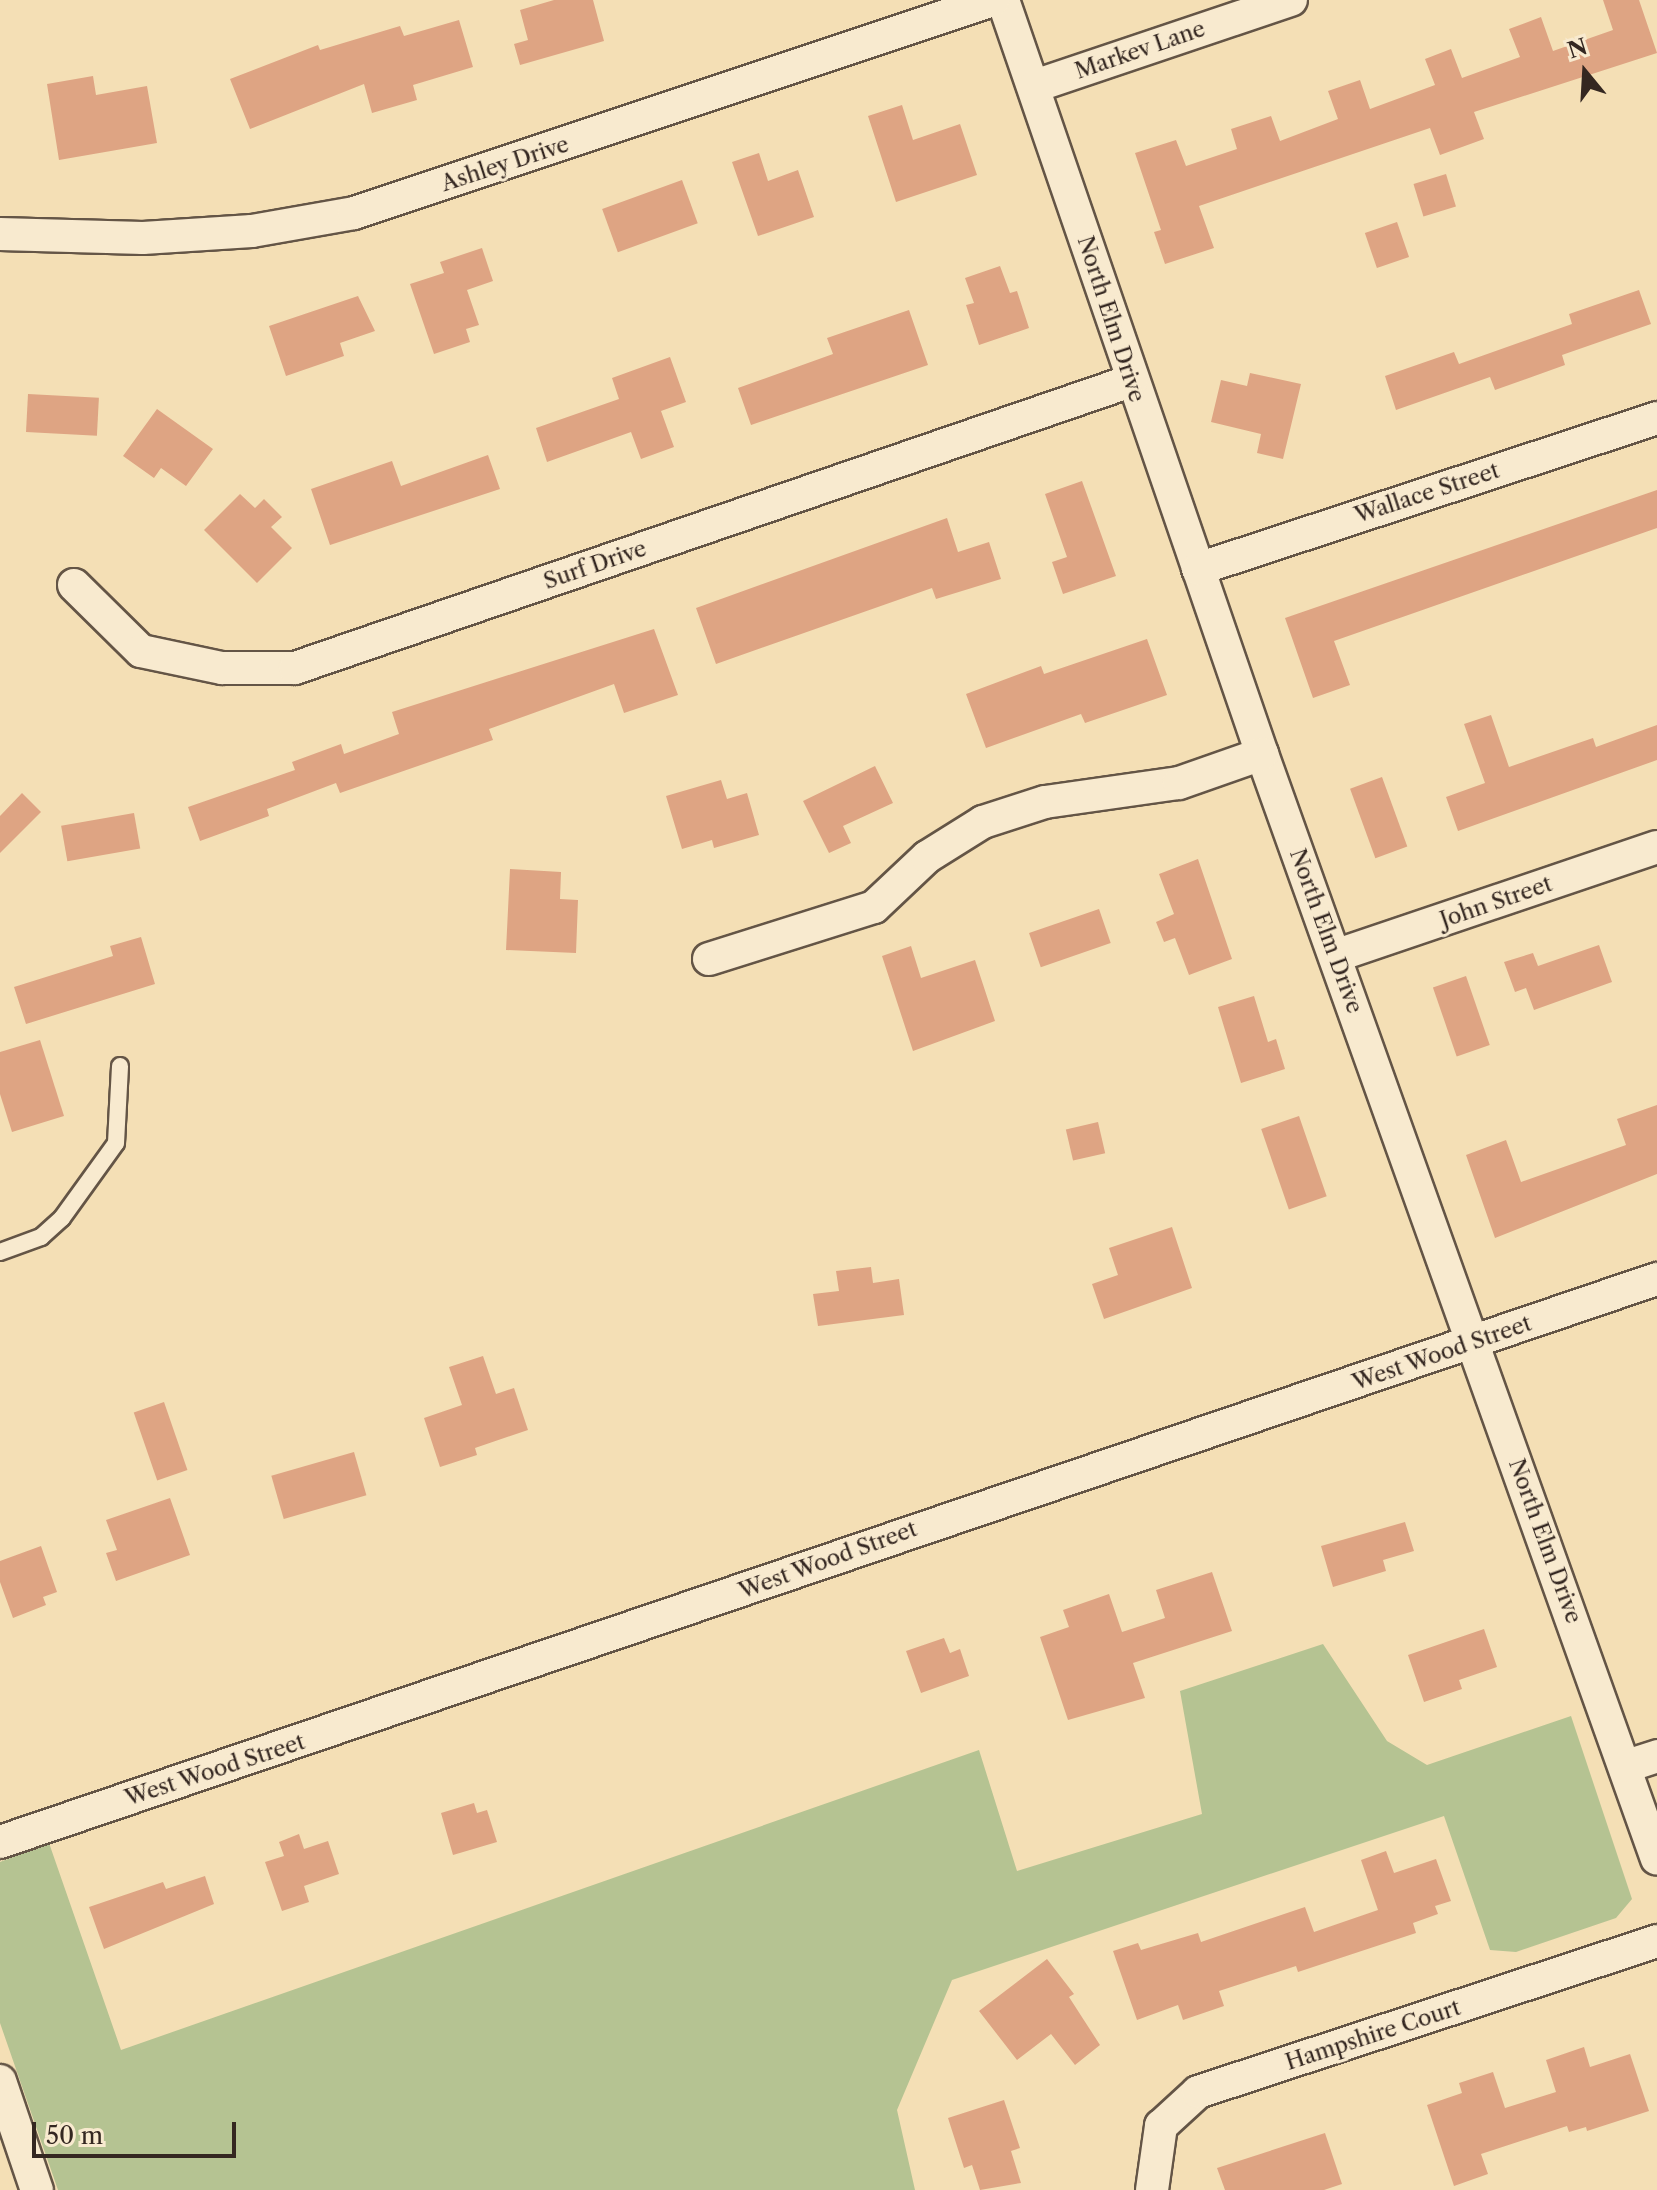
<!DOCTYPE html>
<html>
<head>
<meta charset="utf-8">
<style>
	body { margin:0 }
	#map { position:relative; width:1657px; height:2190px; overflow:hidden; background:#f4dfb5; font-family:"Libre Caslon Text",serif }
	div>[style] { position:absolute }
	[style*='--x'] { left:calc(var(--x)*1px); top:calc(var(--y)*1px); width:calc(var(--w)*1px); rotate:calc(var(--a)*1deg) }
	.green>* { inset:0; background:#b5c392 }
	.building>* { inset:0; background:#dea483; transform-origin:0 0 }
	.roads { filter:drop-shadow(2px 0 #645546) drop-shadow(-2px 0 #645546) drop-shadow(0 2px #645546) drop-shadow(0 -2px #645546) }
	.service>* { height:16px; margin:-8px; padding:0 8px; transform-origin:8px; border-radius:8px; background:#f8eacf }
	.minor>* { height:32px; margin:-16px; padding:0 16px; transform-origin:16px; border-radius:16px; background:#f8eacf }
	span { translate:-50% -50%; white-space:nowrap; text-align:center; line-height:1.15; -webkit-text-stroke:6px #f8eacf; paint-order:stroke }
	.street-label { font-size:22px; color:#342721 }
	.north { position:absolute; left:1545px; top:32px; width:80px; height:80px; -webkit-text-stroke:6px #f8eacf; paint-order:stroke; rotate:342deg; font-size:22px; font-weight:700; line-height:32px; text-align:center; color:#342721 }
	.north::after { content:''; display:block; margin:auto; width:28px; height:36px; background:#342721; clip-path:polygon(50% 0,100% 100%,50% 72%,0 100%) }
	.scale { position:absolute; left:32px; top:2122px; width:204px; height:36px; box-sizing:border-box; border:4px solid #342721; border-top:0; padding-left:10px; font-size:24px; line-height:28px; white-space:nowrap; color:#342721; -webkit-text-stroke:6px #f8eacf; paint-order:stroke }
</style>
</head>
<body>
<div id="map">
	<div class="green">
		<i style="clip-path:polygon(1323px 1644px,1387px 1741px,1427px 1765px,1571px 1716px,1632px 1899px,1616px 1918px,1516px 1952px,1490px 1950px,1444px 1816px,952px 1980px,897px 2110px,915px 2190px,58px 2190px,0 2023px,0 1862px,49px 1843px,121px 2050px,979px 1750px,1017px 1871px,1202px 1814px,1180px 1691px)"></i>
	</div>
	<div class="building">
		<i style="clip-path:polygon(554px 0,593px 0,604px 41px,520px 65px,514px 44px,528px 40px,520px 10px)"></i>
		<i style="clip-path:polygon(1603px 0,1639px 0,1657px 53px,1474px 112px,1484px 139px,1440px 155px,1430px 128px,1199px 206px,1214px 248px,1165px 264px,1154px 232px,1161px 230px,1135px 153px,1176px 140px,1186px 166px,1237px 149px,1231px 129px,1271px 116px,1280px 141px,1338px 119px,1328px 91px,1360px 80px,1370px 109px,1435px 85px,1425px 59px,1451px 49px,1462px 78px,1520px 57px,1509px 29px,1541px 17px,1553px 51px,1613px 30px)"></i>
		<i style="clip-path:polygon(459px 20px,473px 67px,413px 85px,417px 100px,372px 113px,364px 84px,250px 129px,230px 79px,318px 45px,320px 50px,400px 26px,404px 36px)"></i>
		<i style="clip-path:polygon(93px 76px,96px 95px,147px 86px,157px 143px,59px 160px,47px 84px)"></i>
		<i style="clip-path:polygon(902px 105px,913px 140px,960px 124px,977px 175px,896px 202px,868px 116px)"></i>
		<i style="clip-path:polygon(759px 153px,768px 181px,798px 170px,814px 217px,758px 236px,732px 162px)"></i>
		<i style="left:1446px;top:174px;width:34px;height:34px;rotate:73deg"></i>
		<i style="left:682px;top:180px;width:46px;height:85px;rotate:70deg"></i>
		<i style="left:1397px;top:222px;width:37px;height:34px;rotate:71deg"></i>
		<i style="clip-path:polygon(482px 248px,493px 281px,467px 290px,479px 325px,466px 329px,470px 342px,434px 354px,410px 284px,444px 273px,440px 262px)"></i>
		<i style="clip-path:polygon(1000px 266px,1010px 293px,1017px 291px,1029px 328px,979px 345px,966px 305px,974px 303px,965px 278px)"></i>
		<i style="clip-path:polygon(1639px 290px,1651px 324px,1562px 355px,1565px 365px,1495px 390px,1490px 377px,1396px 410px,1385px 376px,1454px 352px,1459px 364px,1572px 324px,1569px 314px)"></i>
		<i style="clip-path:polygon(358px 296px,375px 331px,340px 343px,344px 356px,286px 376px,269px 326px)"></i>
		<i style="clip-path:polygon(909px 310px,928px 365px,751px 425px,738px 388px,833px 354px,827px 338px)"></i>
		<i style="clip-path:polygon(670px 357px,686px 402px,661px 411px,674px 447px,641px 459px,631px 432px,547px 462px,536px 428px,619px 399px,612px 378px)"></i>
		<i style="clip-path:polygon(1250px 373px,1301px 384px,1283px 459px,1257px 453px,1261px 434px,1211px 422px,1221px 380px,1247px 386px)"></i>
		<i style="left:28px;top:394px;width:71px;height:38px;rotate:3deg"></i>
		<i style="clip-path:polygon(157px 409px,213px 449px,186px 486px,161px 468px,154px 478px,123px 456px)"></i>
		<i style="clip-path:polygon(488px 455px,500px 489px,330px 545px,311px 489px,392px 461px,401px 486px)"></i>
		<i style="clip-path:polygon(1082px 481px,1116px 576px,1063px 594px,1052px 562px,1067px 557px,1045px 494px)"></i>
		<i style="clip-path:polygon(1657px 490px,1657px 528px,1334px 641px,1350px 685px,1313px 698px,1285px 618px)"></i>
		<i style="clip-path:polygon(240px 494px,255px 508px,264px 499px,282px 517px,271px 527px,292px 548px,257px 583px,204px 530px)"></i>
		<i style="clip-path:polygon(947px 518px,958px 552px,989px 542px,1001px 579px,936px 599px,932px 588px,716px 664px,696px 608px)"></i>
		<i style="clip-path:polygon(654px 629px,678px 695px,624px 713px,614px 684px,489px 729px,493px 740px,340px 793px,336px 783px,267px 809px,269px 816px,200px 841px,188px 807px,295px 770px,292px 762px,341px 744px,344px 754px,399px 734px,392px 712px)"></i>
		<i style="clip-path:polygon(1147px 639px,1167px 695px,1085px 723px,1081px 714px,986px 748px,966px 694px,1041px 666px,1044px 674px)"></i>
		<i style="clip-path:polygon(1491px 715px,1509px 767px,1593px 738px,1596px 747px,1657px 725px,1657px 760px,1458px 831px,1446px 797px,1485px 783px,1464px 724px)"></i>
		<i style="clip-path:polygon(875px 766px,893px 803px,843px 826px,851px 843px,829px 853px,803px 801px)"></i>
		<i style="left:1382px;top:777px;width:74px;height:34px;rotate:70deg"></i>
		<i style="clip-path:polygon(721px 780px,727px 799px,747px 793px,759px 835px,714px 848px,712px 840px,682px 849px,666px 796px)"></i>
		<i style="clip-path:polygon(22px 793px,41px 812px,0 853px,0 816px)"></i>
		<i style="left:134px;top:813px;width:36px;height:74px;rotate:80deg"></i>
		<i style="clip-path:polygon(1198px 859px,1232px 959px,1189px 975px,1175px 938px,1164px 942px,1156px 922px,1174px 914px,1159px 874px)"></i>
		<i style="clip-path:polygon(510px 869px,561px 872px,560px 899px,578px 900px,576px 953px,506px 950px)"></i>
		<i style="left:1099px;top:909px;width:36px;height:74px;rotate:71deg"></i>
		<i style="clip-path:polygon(141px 937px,155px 984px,26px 1024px,14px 987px,113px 956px,110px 946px)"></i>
		<i style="clip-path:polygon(1599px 945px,1612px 982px,1534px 1010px,1526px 988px,1515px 992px,1504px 962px,1533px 953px,1538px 966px)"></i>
		<i style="clip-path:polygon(911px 946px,921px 978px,975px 960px,995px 1021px,913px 1051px,882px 956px)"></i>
		<i style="left:1466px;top:976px;width:73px;height:35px;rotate:71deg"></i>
		<i style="clip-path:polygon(1254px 996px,1268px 1042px,1276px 1039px,1285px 1069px,1241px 1083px,1218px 1007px)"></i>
		<i style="clip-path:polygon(40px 1040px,64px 1116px,12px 1132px,0 1094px,0 1052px)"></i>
		<i style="clip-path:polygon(1657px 1105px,1657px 1174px,1495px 1238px,1466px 1155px,1506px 1140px,1521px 1182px,1626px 1145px,1617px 1119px)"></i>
		<i style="left:1299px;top:1116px;width:85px;height:40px;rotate:71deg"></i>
		<i style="left:1098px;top:1122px;width:32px;height:33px;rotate:77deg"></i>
		<i style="clip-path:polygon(1172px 1227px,1192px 1288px,1104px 1319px,1092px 1284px,1118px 1275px,1109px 1248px)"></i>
		<i style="clip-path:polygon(871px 1267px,873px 1283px,899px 1279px,904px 1315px,818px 1326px,813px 1294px,839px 1291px,836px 1271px)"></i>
		<i style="clip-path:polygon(483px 1356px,496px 1394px,514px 1388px,528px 1430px,475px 1448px,477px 1455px,440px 1467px,424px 1418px,462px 1405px,449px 1367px)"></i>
		<i style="left:164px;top:1402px;width:72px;height:32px;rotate:71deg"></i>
		<i style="left:354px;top:1452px;width:45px;height:86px;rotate:74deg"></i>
		<i style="clip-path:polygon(170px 1498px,190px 1555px,116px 1581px,106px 1553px,117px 1550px,106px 1520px)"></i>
		<i style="clip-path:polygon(1405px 1522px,1414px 1551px,1383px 1560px,1386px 1571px,1333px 1587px,1321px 1546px)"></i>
		<i style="clip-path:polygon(41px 1546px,57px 1592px,43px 1597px,46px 1605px,13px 1618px,0 1582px,0 1561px)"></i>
		<i style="clip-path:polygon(1212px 1572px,1232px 1631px,1133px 1663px,1145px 1698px,1068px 1720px,1040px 1637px,1069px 1627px,1063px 1610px,1109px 1594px,1122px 1632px,1165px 1618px,1156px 1590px)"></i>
		<i style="clip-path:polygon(1484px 1629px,1497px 1667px,1459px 1680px,1462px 1689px,1424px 1702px,1408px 1655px)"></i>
		<i style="clip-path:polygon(944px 1638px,950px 1653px,960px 1649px,969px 1676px,921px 1693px,906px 1651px)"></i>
		<i style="clip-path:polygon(474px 1803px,477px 1813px,487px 1810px,497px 1842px,453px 1855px,441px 1813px)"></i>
		<i style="clip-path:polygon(299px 1834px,304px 1849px,328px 1841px,339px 1874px,304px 1886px,309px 1902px,282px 1911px,265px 1862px,284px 1856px,279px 1842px)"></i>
		<i style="clip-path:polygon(1386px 1851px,1394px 1873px,1436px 1859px,1451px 1901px,1435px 1906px,1438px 1914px,1413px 1923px,1416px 1933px,1298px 1972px,1296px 1966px,1219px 1991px,1224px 2006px,1183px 2020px,1178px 2005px,1137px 2020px,1113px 1951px,1138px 1943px,1141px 1950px,1198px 1933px,1201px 1942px,1305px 1907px,1314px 1932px,1378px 1910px,1361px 1860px)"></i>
		<i style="clip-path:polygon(205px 1876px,214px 1904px,104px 1949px,89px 1907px,163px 1882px,166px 1889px)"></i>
		<i style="clip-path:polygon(1047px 1959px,1074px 1994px,1069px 1997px,1100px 2045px,1075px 2065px,1051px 2034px,1017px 2060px,979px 2011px)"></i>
		<i style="clip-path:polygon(1584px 2047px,1590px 2067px,1630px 2054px,1649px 2111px,1587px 2131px,1586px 2127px,1569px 2132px,1567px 2126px,1481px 2154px,1488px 2174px,1454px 2186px,1427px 2105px,1462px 2093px,1459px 2083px,1493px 2072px,1505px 2108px,1556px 2092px,1546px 2060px)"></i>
		<i style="clip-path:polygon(1004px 2100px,1020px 2148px,1011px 2151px,1021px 2183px,980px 2190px,972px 2165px,964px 2168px,948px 2118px)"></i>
		<i style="clip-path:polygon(1325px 2133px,1342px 2184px,1324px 2190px,1225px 2190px,1217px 2168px)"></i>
	</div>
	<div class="roads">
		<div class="service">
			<i style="--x:0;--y:1252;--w:44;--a:-20.1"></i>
			<i style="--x:41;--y:1237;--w:28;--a:-42"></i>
			<i style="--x:62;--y:1218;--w:92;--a:-54.2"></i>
			<i style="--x:116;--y:1143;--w:77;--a:-87"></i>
		</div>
		<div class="minor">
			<i style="--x:1003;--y:0;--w:797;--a:71.04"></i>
			<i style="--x:1262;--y:754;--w:1173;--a:70.33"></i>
			<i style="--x:1035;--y:86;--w:270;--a:-18.6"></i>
			<i style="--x:0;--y:234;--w:143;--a:1.6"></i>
			<i style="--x:143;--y:238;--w:109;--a:-3.7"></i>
			<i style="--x:252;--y:231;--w:104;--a:-10"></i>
			<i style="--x:354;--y:213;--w:674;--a:-18.43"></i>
			<i style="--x:1198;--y:569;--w:483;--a:-18.2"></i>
			<i style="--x:74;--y:585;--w:94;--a:44.6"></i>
			<i style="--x:141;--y:651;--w:83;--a:11.9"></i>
			<i style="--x:222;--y:668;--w:73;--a:0"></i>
			<i style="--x:295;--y:668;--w:884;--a:-18.95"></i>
			<i style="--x:1335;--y:956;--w:340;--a:-18.7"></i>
			<i style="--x:709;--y:959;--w:173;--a:-17.5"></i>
			<i style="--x:874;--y:907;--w:73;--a:-43.3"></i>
			<i style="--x:927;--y:857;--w:66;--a:-32"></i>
			<i style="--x:983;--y:822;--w:65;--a:-17.9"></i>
			<i style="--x:1045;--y:802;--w:135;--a:-8.1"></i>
			<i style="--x:1179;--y:783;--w:88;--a:-19.3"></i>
			<i style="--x:1627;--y:1766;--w:32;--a:-18"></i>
			<i style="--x:0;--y:1842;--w:1750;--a:-18.77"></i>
			<i style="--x:0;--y:2081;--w:115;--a:71.3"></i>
			<i style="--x:1152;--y:2190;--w:65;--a:-82"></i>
			<i style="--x:1161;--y:2126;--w:50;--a:-42.6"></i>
			<i style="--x:1198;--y:2092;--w:483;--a:-18.2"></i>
		</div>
	</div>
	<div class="street-label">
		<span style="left:1140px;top:50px;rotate:-19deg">Markev Lane</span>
		<span style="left:505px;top:164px;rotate:-18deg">Ashley Drive</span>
		<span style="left:1111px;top:319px;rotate:72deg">North Elm Drive</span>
		<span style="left:1427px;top:493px;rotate:-18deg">Wallace Street</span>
		<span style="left:595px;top:565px;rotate:-19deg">Surf Drive</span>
		<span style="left:1496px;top:902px;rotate:-19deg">John Street</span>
		<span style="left:1326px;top:931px;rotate:70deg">North Elm Drive</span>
		<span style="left:1442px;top:1353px;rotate:-19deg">West Wood Street</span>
		<span style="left:1545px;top:1541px;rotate:70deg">North Elm Drive</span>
		<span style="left:828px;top:1560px;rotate:-20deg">West Wood Street</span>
		<span style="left:215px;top:1770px;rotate:-18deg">West Wood Street</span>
		<span style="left:1373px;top:2035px;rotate:-18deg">Hampshire Court</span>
	</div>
	<div class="north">N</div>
	<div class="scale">50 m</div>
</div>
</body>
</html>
